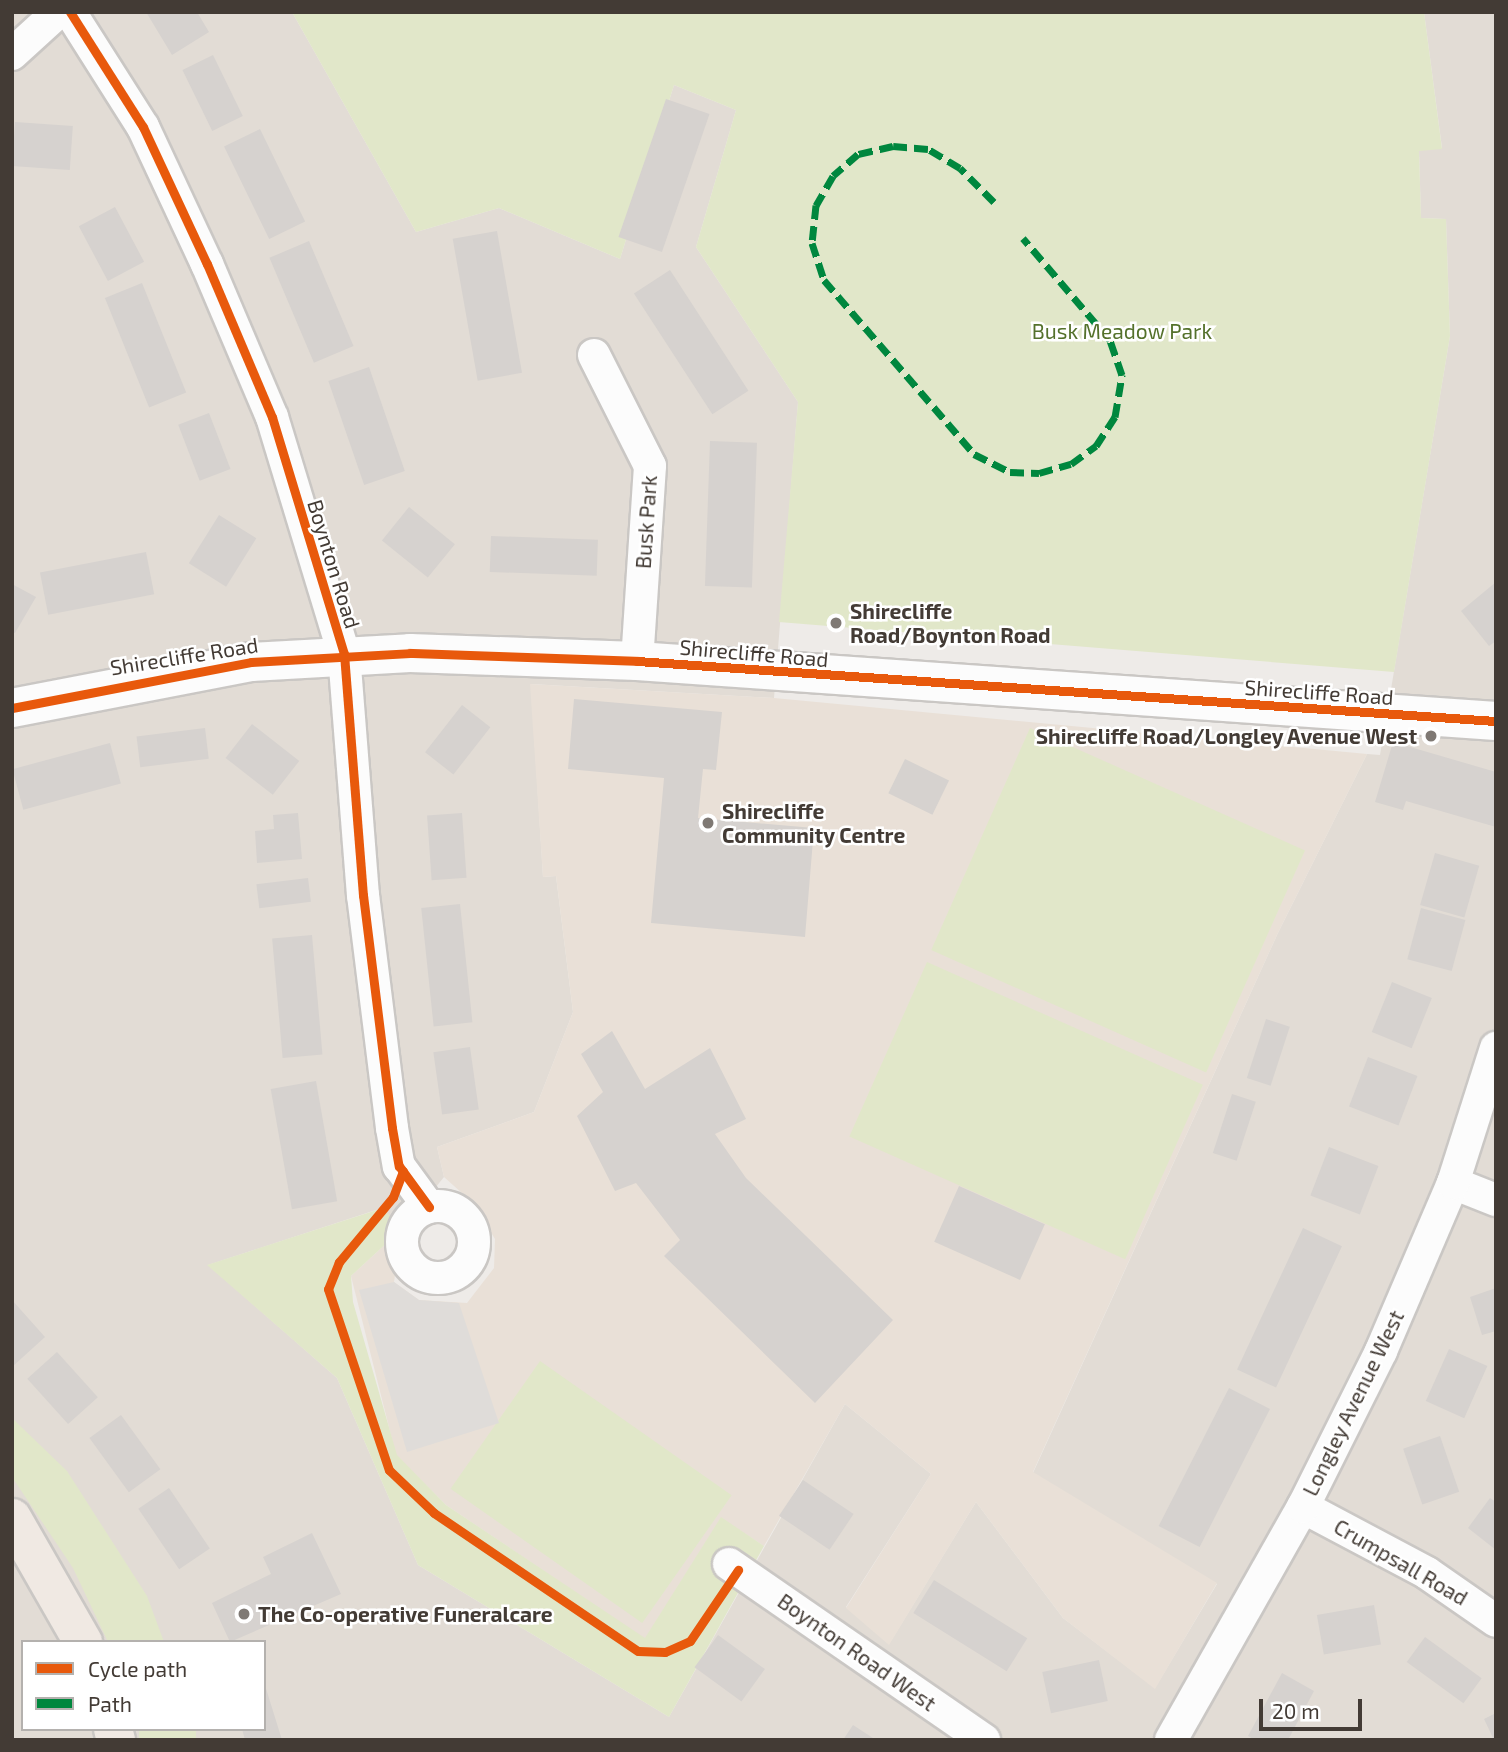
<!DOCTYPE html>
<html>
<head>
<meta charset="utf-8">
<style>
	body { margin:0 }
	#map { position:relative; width:1508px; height:1752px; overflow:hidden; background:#eeebe8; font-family:"Exo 2",sans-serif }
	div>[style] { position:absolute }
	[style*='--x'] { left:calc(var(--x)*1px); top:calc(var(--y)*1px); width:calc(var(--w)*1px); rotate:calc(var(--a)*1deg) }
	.residential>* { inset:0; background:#e2dcd5 }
	.education>* { inset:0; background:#e9e0d7 }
	.green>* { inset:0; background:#e1e7c9; transform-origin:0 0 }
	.parking>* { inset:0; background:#dfdcd9 }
	.building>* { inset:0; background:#d6d2cf; transform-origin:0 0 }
	.roads { filter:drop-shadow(2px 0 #cac7c4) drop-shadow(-2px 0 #cac7c4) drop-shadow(0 2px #cac7c4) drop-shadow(0 -2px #cac7c4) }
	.minor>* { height:32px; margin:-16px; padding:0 16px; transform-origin:16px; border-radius:16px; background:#fcfcfc }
	.minor>.ring { margin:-16px; padding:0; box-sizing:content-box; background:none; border:32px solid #fcfcfc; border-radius:50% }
	.tertiary>* { height:38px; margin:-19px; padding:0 19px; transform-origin:19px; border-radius:19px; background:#fcfcfc }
	.primary>* { height:38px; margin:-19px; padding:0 19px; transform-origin:19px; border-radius:19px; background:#f0e9e3 }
	.quiet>* { height:7px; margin-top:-3.5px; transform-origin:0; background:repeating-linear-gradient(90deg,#00873e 0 14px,transparent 0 21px) }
	.cycleway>* { height:9px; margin:-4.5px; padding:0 4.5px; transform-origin:4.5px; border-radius:4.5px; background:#e8590c }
	.dots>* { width:19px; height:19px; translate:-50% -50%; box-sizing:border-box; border:4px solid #fff; border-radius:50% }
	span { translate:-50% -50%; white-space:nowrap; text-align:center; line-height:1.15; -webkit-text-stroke:5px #fff; paint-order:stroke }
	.park-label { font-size:21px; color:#54712b }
	.street-label { font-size:21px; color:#433b35 }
	.poi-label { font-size:21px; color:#433b35; font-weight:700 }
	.left { translate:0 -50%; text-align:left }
	.right { translate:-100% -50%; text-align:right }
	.frame { position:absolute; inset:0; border:14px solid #433b35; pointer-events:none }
	.legend { position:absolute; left:21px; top:1640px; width:245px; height:91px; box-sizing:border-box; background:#fff; border:2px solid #b4b1ae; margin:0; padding:9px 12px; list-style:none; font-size:21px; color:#433b35 }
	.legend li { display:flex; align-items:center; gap:14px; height:35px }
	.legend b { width:35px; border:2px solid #b4b1ae }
	.scale { position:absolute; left:1259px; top:1699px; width:103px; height:32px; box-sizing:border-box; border:4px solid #433b35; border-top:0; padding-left:9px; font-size:21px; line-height:24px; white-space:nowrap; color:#433b35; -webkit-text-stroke:5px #fff; paint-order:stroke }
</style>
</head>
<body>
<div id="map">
	<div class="residential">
		<i style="clip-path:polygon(evenodd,12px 12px,292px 12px,416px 232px,499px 208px,620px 259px,674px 85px,736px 110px,696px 247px,798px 402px,774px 698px,531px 684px,543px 877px,556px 876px,573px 1012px,534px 1112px,437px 1147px,444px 1177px,402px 1229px,382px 1208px,208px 1265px,337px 1378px,418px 1565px,669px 1717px,845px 1404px,931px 1474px,846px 1607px,889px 1644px,976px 1502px,1063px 1618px,1155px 1688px,1217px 1584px,1033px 1473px,1277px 935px,1367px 754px,1380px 755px,1450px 336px,1446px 219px,1421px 218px,1419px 150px,1442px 148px,1424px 12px,1496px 12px,1496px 1740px,12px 1740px,12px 12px,23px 1642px,264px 1642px,264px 1729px,23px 1729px,23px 1642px)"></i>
	</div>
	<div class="education">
		<i style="clip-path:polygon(530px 684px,774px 698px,1367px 754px,1277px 935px,1033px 1472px,1217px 1583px,1155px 1689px,1063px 1618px,976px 1502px,889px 1645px,846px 1608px,931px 1474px,845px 1404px,764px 1546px,721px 1518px,645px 1639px,446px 1505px,396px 1455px,351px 1276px,402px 1229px,394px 1282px,419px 1300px,467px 1303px,494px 1268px,495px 1239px,473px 1203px,444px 1177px,437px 1147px,534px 1112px,573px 1012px,556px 876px,543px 877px)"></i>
	</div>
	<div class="green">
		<i style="clip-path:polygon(292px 12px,1424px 12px,1442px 149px,1419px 151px,1421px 218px,1446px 219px,1450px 336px,1394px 672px,779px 622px,798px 402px,696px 247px,736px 110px,674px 85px,620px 259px,499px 208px,416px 232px)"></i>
		<i style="left:1030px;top:728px;width:301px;height:243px;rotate:24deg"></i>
		<i style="left:927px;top:962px;width:302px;height:191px;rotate:24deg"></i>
		<i style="clip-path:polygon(383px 1208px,402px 1229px,351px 1276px,353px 1302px,397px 1455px,446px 1505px,645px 1638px,721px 1517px,764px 1546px,669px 1717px,418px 1565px,337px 1378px,207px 1265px)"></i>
		<i style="left:540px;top:1361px;width:234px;height:156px;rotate:35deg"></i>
		<i style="clip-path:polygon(12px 1418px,67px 1471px,147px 1596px,164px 1642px,108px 1642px,73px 1568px,12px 1477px)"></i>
		<i style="left:139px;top:1729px;width:57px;height:11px"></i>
	</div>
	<div class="parking">
		<i style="clip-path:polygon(394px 1282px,419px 1300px,459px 1303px,499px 1423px,407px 1452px,359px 1290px)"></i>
	</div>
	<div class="building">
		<i style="clip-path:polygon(146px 12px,197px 12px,209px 32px,172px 55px)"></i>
		<i style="left:213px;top:55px;width:68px;height:34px;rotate:64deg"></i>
		<i style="left:666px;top:99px;width:46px;height:146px;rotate:19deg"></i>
		<i style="left:15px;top:122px;width:58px;height:44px;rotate:4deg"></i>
		<i style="left:260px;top:129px;width:103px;height:40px;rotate:64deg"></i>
		<i style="left:115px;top:207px;width:62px;height:41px;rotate:62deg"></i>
		<i style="left:497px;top:231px;width:144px;height:45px;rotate:80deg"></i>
		<i style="left:309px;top:241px;width:114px;height:43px;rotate:67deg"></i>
		<i style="left:670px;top:270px;width:144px;height:43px;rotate:57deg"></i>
		<i style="left:142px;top:283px;width:118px;height:40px;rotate:68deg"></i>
		<i style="left:369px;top:367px;width:110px;height:43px;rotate:71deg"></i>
		<i style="left:209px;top:413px;width:60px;height:33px;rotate:69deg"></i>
		<i style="left:710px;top:441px;width:47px;height:145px;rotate:2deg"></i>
		<i style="left:409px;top:507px;width:59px;height:43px;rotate:39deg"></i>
		<i style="left:219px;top:515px;width:44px;height:57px;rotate:32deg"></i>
		<i style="left:491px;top:536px;width:107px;height:36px;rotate:2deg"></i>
		<i style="left:146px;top:552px;width:43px;height:108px;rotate:79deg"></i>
		<i style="clip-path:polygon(1496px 582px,1496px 641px,1489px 646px,1461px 611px)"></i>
		<i style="clip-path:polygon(12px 584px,36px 597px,15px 633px,12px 632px)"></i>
		<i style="clip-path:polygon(574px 699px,722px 712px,716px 770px,703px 769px,698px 818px,814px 828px,805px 937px,651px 923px,664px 778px,568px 769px)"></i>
		<i style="left:462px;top:705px;width:36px;height:60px;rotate:38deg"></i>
		<i style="left:252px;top:724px;width:60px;height:43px;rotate:38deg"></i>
		<i style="left:205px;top:728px;width:31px;height:69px;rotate:83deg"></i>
		<i style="clip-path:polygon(1393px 742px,1496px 772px,1496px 827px,1406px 801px,1403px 810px,1375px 802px)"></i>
		<i style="left:110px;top:743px;width:42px;height:101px;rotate:75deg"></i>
		<i style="left:905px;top:759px;width:49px;height:38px;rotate:26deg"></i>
		<i style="clip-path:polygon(298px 813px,302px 859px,257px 863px,255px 831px,274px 829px,273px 815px)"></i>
		<i style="left:462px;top:813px;width:65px;height:35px;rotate:86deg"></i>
		<i style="left:1435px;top:853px;width:46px;height:54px;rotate:16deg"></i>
		<i style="left:308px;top:878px;width:24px;height:52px;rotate:83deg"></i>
		<i style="left:460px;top:904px;width:119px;height:39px;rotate:84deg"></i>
		<i style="left:1421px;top:908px;width:46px;height:53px;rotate:15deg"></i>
		<i style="left:312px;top:935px;width:120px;height:40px;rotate:85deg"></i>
		<i style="left:1392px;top:982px;width:43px;height:54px;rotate:22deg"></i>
		<i style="left:1266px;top:1019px;width:25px;height:62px;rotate:18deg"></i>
		<i style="clip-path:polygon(612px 1031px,645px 1089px,710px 1048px,746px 1119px,715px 1134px,746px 1178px,893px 1320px,815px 1403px,664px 1256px,680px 1240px,636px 1183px,615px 1191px,577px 1116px,603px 1092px,581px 1054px)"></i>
		<i style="left:470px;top:1047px;width:63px;height:37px;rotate:82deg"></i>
		<i style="left:1368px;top:1057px;width:53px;height:53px;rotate:21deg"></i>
		<i style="left:316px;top:1081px;width:122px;height:46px;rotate:80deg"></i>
		<i style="left:1232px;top:1094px;width:25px;height:62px;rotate:18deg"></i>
		<i style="left:1329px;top:1147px;width:53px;height:52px;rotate:21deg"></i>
		<i style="left:959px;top:1186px;width:94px;height:61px;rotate:24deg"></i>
		<i style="left:1303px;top:1228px;width:43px;height:156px;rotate:25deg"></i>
		<i style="clip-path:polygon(1496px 1288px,1496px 1331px,1482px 1335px,1470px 1297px)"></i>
		<i style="clip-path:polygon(12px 1300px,45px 1337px,12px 1367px)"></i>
		<i style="left:1449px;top:1349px;width:42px;height:57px;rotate:24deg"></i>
		<i style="left:57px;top:1352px;width:61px;height:40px;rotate:48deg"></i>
		<i style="left:1229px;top:1388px;width:46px;height:155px;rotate:27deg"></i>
		<i style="left:121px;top:1415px;width:67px;height:39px;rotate:54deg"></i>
		<i style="left:1440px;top:1436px;width:59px;height:39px;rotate:71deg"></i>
		<i style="left:803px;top:1480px;width:61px;height:43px;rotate:34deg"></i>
		<i style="left:169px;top:1488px;width:73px;height:37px;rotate:56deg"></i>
		<i style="clip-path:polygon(1490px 1498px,1496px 1502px,1496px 1550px,1468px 1528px)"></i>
		<i style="clip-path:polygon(312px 1533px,341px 1594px,230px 1642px,212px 1603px,271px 1574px,263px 1557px)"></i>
		<i style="left:934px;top:1580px;width:110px;height:39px;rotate:32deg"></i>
		<i style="left:1374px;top:1605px;width:40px;height:58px;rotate:80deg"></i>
		<i style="left:718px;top:1635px;width:58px;height:40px;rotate:36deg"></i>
		<i style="left:1425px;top:1637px;width:70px;height:31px;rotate:36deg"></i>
		<i style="left:1099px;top:1660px;width:42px;height:58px;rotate:78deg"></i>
		<i style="clip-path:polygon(1282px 1673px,1314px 1691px,1288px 1740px,1255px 1740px,1248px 1736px)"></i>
		<i style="clip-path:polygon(264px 1682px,282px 1740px,245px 1740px,242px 1729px,264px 1729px)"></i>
		<i style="clip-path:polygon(1496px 1713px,1496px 1740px,1494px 1740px,1484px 1719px)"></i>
		<i style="clip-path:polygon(853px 1725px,876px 1740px,843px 1740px)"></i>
	</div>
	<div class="roads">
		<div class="minor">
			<i style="--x:70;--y:12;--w:136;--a:57.6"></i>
			<i style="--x:143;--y:127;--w:151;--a:65"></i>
			<i style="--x:207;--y:264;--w:166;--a:67"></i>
			<i style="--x:272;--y:417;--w:248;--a:73.1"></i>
			<i style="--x:344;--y:654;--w:242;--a:85.5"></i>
			<i style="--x:363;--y:895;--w:235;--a:82.9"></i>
			<i style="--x:392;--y:1128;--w:39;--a:80"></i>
			<i style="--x:399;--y:1166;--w:51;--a:53.8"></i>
			<i style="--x:12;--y:54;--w:62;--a:-42.4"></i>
			<i style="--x:594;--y:355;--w:124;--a:63.2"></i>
			<i style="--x:650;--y:466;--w:195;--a:93.8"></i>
			<i style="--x:1453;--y:1183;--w:46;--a:21.6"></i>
			<i class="ring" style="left:402px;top:1206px;width:40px;height:40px"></i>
			<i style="--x:1303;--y:1507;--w:140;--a:28"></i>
			<i style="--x:1427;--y:1573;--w:84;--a:34.8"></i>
			<i style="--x:729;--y:1564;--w:310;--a:34.6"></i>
			<i style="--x:1171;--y:1740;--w:268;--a:-60.5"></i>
			<i style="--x:1303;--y:1507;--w:174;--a:-63.4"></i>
			<i style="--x:1381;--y:1351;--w:183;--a:-66.8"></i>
			<i style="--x:1453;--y:1183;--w:142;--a:-72.3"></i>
		</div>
		<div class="tertiary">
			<i style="--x:12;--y:708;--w:243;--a:-10.9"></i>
			<i style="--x:251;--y:662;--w:159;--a:-3.2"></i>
			<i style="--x:410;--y:653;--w:227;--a:2"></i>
			<i style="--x:637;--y:661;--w:861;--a:4"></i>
		</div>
		<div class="primary">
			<i style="--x:12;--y:1518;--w:143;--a:60.2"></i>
			<i style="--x:113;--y:1729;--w:11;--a:75"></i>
		</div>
	</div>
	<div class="quiet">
		<i style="--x:994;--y:202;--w:48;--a:-135"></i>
		<i style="--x:960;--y:168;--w:37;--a:-149"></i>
		<i style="--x:928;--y:149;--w:35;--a:-175"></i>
		<i style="--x:893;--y:146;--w:36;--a:167"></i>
		<i style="--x:858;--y:154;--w:33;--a:139"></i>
		<i style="--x:833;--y:176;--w:34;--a:120"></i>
		<i style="--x:816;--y:205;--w:38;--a:96"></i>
		<i style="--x:812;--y:243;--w:39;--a:72"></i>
		<i style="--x:824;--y:280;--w:230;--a:49.2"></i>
		<i style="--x:974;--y:454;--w:40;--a:26.6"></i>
		<i style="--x:1010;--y:472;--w:29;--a:2"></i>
		<i style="--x:1039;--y:473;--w:33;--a:-16"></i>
		<i style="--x:1071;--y:464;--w:31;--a:-36"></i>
		<i style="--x:1096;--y:446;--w:35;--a:-57"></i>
		<i style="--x:1115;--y:417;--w:43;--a:-80.5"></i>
		<i style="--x:1122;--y:375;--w:37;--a:-109"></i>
		<i style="--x:1110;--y:340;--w:134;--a:-130.5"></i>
	</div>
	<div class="cycleway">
		<i style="--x:70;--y:12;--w:136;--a:57.6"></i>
		<i style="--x:143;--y:127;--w:151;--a:65"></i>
		<i style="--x:207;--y:264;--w:166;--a:67"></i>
		<i style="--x:272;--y:417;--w:248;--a:73.1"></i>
		<i style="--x:344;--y:654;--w:242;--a:85.5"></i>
		<i style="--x:363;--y:895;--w:235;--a:82.9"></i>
		<i style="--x:392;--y:1128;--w:39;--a:80"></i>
		<i style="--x:399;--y:1166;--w:51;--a:53.8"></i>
		<i style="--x:12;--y:708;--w:243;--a:-10.9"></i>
		<i style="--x:251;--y:662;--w:159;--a:-3.2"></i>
		<i style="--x:410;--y:653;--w:227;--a:2"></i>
		<i style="--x:637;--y:661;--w:861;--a:4"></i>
		<i style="--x:403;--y:1171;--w:28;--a:111"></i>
		<i style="--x:393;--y:1197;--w:85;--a:129.7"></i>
		<i style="--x:339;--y:1262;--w:29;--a:112"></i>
		<i style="--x:328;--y:1289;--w:191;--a:71.4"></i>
		<i style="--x:389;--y:1470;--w:62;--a:43.7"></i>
		<i style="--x:434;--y:1513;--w:246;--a:34.1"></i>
		<i style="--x:638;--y:1651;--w:27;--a:2"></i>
		<i style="--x:665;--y:1652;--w:27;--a:-24"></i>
		<i style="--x:690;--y:1641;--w:86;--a:-55.9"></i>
	</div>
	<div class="dots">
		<i style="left:836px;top:623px;background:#7f7974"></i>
		<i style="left:1431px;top:736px;background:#7f7974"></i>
		<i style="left:708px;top:823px;background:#7f7974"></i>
		<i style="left:244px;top:1614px;background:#7f7974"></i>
	</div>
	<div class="park-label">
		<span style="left:1122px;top:331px">Busk Meadow Park</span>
	</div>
	<div class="street-label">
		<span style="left:646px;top:522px;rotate:-86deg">Busk Park</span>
		<span style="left:334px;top:564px;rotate:73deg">Boynton Road</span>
		<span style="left:754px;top:653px;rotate:5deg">Shirecliffe Road</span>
		<span style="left:184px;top:656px;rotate:-9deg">Shirecliffe Road</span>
		<span style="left:1319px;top:692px;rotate:4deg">Shirecliffe Road</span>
		<span style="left:1353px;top:1403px;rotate:-64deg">Longley Avenue West</span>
		<span style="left:1401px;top:1562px;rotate:30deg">Crumpsall Road</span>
		<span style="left:857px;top:1652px;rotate:35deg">Boynton Road West</span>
	</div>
	<div class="poi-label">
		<span class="left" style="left:850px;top:623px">Shirecliffe<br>Road/Boynton Road</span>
		<span class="right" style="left:1417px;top:736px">Shirecliffe Road/Longley Avenue West</span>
		<span class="left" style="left:722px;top:823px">Shirecliffe<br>Community Centre</span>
		<span class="left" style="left:258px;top:1614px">The Co-operative Funeralcare</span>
	</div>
	<div class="frame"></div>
	<ul class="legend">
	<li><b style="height:9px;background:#e8590c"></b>Cycle path</li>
	<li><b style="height:9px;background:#00873e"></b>Path</li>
	</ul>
	<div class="scale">20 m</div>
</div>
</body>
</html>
